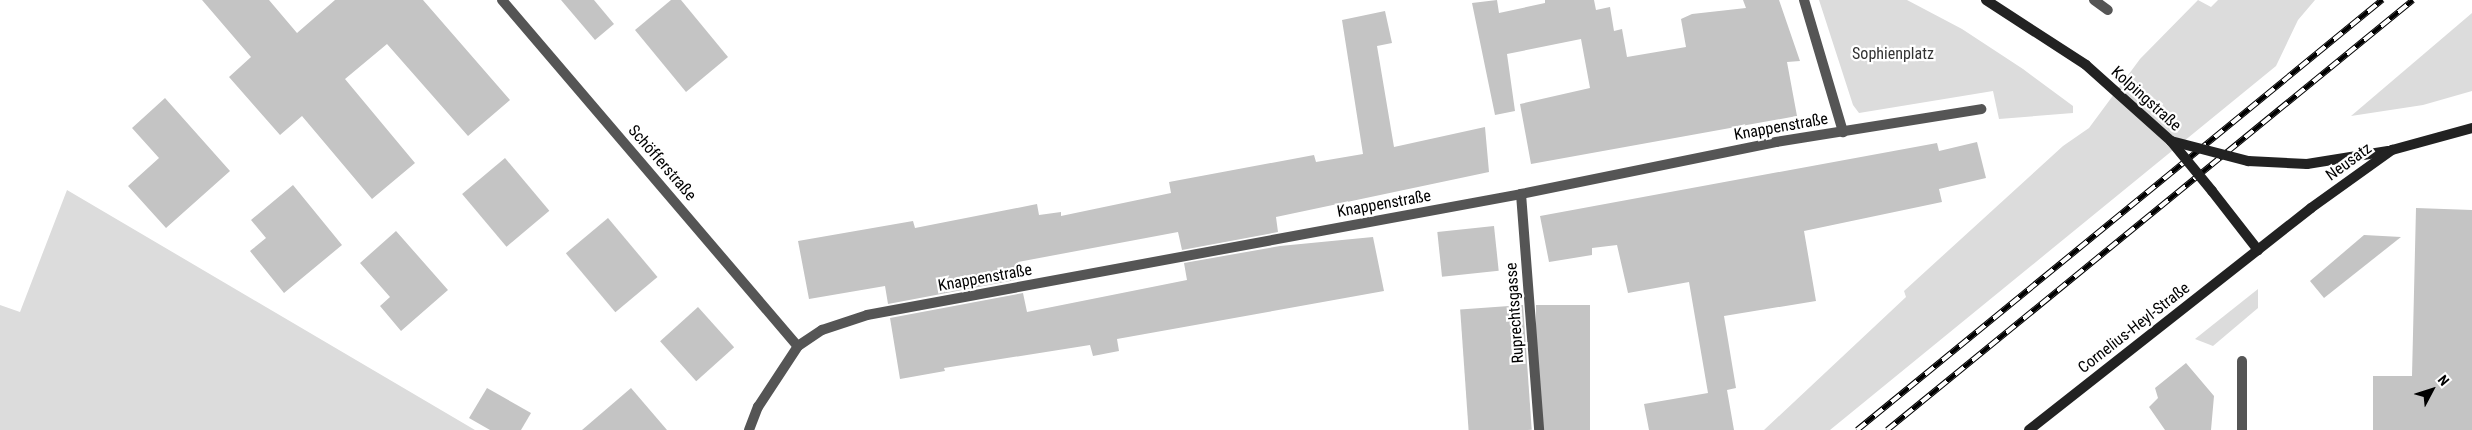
<!DOCTYPE html>
<html>
<head>
<meta charset="utf-8">
<style>
	body { margin:0 }
	#map { position:relative; width:2472px; height:430px; overflow:hidden; background:#fff; font-family:"Roboto Condensed",sans-serif }
	div>[style] { position:absolute }
	[style*='--x'] { left:calc(var(--x)*1px); top:calc(var(--y)*1px); width:calc(var(--w)*1px); rotate:calc(var(--a)*1deg) }
	.green>* { inset:0; background:#dcdcdc }
	.building>* { inset:0; background:#c4c4c4; transform-origin:0 0 }
	.street>* { height:10px; margin:-5px; padding:0 5px; transform-origin:5px; border-radius:5px; background:#555 }
	.secondary>* { height:10px; margin:-5px; padding:0 5px; transform-origin:5px; border-radius:5px; background:#222 }
	.rail>* { height:5.5px; margin-top:-2.75px; transform-origin:0; background:repeating-linear-gradient(90deg,#fff 0 11px,#000 0 22px); box-sizing:border-box; border-block:1px solid #000 }
	.secondary-bridge>* { height:10px; margin:-5px; padding:0 5px; transform-origin:5px; border-radius:5px; background:#222 }
	span { translate:-50% -50%; white-space:nowrap; text-align:center; line-height:1.15; -webkit-text-stroke:4.5px #fff; paint-order:stroke }
	.park-label { font-size:16px; color:#333 }
	.street-label { font-size:16px; color:#000 }
	.north { position:absolute; left:2407px; top:365px; width:50px; height:50px; -webkit-text-stroke:4px #fff; paint-order:stroke; rotate:50deg; font-size:14px; font-weight:700; line-height:20px; text-align:center; color:#000 }
	.north::after { content:''; display:block; margin:auto; width:18px; height:22px; background:#000; clip-path:polygon(50% 0,100% 100%,50% 72%,0 100%) }
</style>
</head>
<body>
<div id="map">
	<div class="green">
		<i style="clip-path:polygon(1819px 0,1907px 0,1962px 29px,2023px 69px,2073px 106px,2073px 113px,1999px 119px,1993px 91px,1859px 113px,1853px 105px)"></i>
		<i style="clip-path:polygon(2198px 0,2211px 7px,2218px 0,2315px 0,2298px 20px,2276px 66px,1830px 430px,1764px 430px,1906px 297px,1904px 291px,2063px 146px,2089px 128px,2140px 59px)"></i>
		<i style="clip-path:polygon(2472px 13px,2472px 91px,2423px 105px,2351px 116px)"></i>
		<i style="clip-path:polygon(67px 190px,475px 430px,0 430px,0 305px,20px 312px)"></i>
		<i style="clip-path:polygon(2258px 289px,2258px 308px,2213px 346px,2195px 339px)"></i>
	</div>
	<div class="building">
		<i style="clip-path:polygon(202px 0,269px 0,297px 33px,335px 0,423px 0,510px 100px,468px 136px,387px 44px,345px 79px,415px 163px,372px 199px,302px 116px,280px 135px,229px 77px,251px 57px)"></i>
		<i style="clip-path:polygon(561px 0,594px 0,614px 24px,595px 40px)"></i>
		<i style="clip-path:polygon(671px 0,681px 0,728px 57px,686px 92px,635px 30px)"></i>
		<i style="clip-path:polygon(1497px 0,1499px 13px,1545px 3px,1545px 0,1594px 0,1596px 10px,1610px 7px,1614px 31px,1622px 29px,1627px 57px,1686px 47px,1681px 19px,1692px 14px,1746px 8px,1743px 0,1779px 0,1800px 61px,1787px 62px,1797px 116px,1531px 164px,1520px 104px,1590px 88px,1581px 39px,1507px 54px,1515px 111px,1495px 115px,1472px 3px)"></i>
		<i style="clip-path:polygon(1385px 11px,1392px 43px,1377px 46px,1394px 147px,1485px 127px,1489px 172px,1276px 217px,1278px 232px,1182px 250px,1178px 232px,1018px 262px,1021px 279px,888px 304px,885px 286px,809px 299px,798px 241px,913px 221px,915px 228px,1037px 204px,1039px 215px,1061px 212px,1061px 216px,1171px 193px,1169px 182px,1314px 155px,1316px 162px,1363px 154px,1342px 20px)"></i>
		<i style="clip-path:polygon(165px 98px,230px 171px,166px 228px,128px 186px,159px 158px,132px 128px)"></i>
		<i style="clip-path:polygon(1977px 142px,1986px 178px,1939px 189px,1942px 202px,1804px 231px,1816px 301px,1724px 316px,1736px 388px,1727px 390px,1734px 430px,1649px 430px,1644px 404px,1708px 393px,1689px 282px,1628px 293px,1617px 245px,1592px 248px,1592px 255px,1549px 262px,1540px 216px,1937px 143px,1939px 151px)"></i>
		<i style="left:505px;top:158px;width:69px;height:56px;rotate:50deg"></i>
		<i style="clip-path:polygon(293px 185px,342px 245px,284px 293px,250px 251px,266px 238px,251px 220px)"></i>
		<i style="clip-path:polygon(2416px 208px,2472px 210px,2472px 430px,2373px 430px,2373px 376px,2412px 376px)"></i>
		<i style="left:608px;top:218px;width:77px;height:55px;rotate:50deg"></i>
		<i style="left:1494px;top:226px;width:45px;height:57px;rotate:84deg"></i>
		<i style="clip-path:polygon(396px 231px,448px 290px,401px 331px,380px 306px,390px 297px,360px 263px)"></i>
		<i style="clip-path:polygon(2364px 235px,2401px 237px,2324px 298px,2310px 281px)"></i>
		<i style="clip-path:polygon(1373px 237px,1384px 291px,1117px 339px,1119px 351px,1093px 356px,1090px 345px,944px 368px,945px 371px,900px 379px,890px 318px,1023px 293px,1027px 312px,1187px 280px,1184px 263px,1280px 246px)"></i>
		<i style="left:1523px;top:305px;width:125px;height:63px;rotate:86deg"></i>
		<i style="left:1536px;top:305px;width:54px;height:125px"></i>
		<i style="left:698px;top:307px;width:54px;height:51px;rotate:48deg"></i>
		<i style="clip-path:polygon(2186px 363px,2214px 396px,2211px 430px,2165px 430px,2149px 407px,2158px 398px,2155px 388px)"></i>
		<i style="clip-path:polygon(487px 388px,531px 413px,521px 430px,490px 430px,469px 418px)"></i>
		<i style="clip-path:polygon(631px 388px,667px 430px,582px 430px)"></i>
	</div>
	<div class="street">
		<i style="--x:502;--y:0;--w:455;--a:49.5"></i>
		<i style="--x:1804;--y:0;--w:138;--a:73.5"></i>
		<i style="--x:2094;--y:0;--w:17;--a:36"></i>
		<i style="--x:1521;--y:194;--w:237;--a:85.6"></i>
		<i style="--x:2242;--y:361;--w:69;--a:90"></i>
		<i style="--x:749;--y:430;--w:25;--a:-69"></i>
		<i style="--x:758;--y:407;--w:73;--a:-56.7"></i>
		<i style="--x:798;--y:346;--w:29;--a:-34"></i>
		<i style="--x:822;--y:330;--w:47;--a:-18.4"></i>
		<i style="--x:867;--y:315;--w:665;--a:-10.48"></i>
		<i style="--x:1521;--y:194;--w:260;--a:-11.5"></i>
		<i style="--x:1776;--y:142;--w:208;--a:-9.1"></i>
	</div>
	<div class="secondary">
		<i style="--x:1986;--y:0;--w:119;--a:33"></i>
		<i style="--x:2086;--y:65;--w:114;--a:41.8"></i>
		<i style="--x:2248;--y:161;--w:59;--a:2.9"></i>
		<i style="--x:2307;--y:164;--w:82;--a:-9.1"></i>
		<i style="--x:2212;--y:191;--w:75;--a:52.1"></i>
		<i style="--x:2029;--y:430;--w:359;--a:-38.2"></i>
		<i style="--x:2311;--y:208;--w:100;--a:-35.6"></i>
		<i style="--x:2392;--y:150;--w:83;--a:-15.4"></i>
	</div>
	<div class="rail">
		<i style="--x:1857;--y:430;--w:679;--a:-39.32"></i>
		<i style="--x:1887;--y:430;--w:679;--a:-39.27"></i>
	</div>
	<div class="secondary-bridge">
		<i style="--x:2171;--y:141;--w:80;--a:14.6"></i>
		<i style="--x:2171;--y:141;--w:65;--a:50.6"></i>
	</div>
	<div class="park-label">
		<span style="left:1893px;top:54px">Sophienplatz</span>
	</div>
	<div class="street-label">
		<span style="left:2146px;top:99px;rotate:42deg">Kolpingstraße</span>
		<span style="left:1781px;top:127px;rotate:-10deg">Knappenstraße</span>
		<span style="left:2349px;top:162px;rotate:-36deg">Neusatz</span>
		<span style="left:662px;top:163px;rotate:49deg">Schöfferstraße</span>
		<span style="left:1384px;top:204px;rotate:-10deg">Knappenstraße</span>
		<span style="left:985px;top:278px;rotate:-10deg">Knappenstraße</span>
		<span style="left:1515px;top:313px;rotate:-94deg">Ruprechtsgasse</span>
		<span style="left:2134px;top:328px;rotate:-38deg">Cornelius-Heyl-Straße</span>
	</div>
	<div class="north">N</div>
</div>
</body>
</html>
